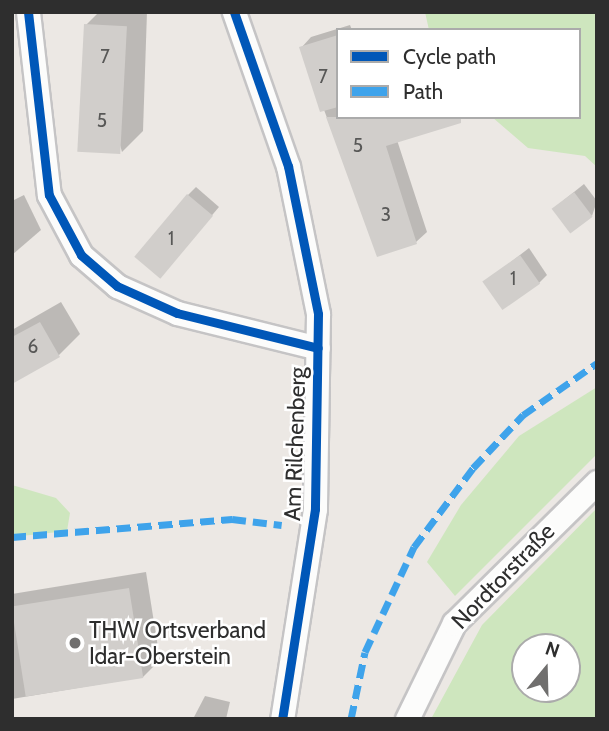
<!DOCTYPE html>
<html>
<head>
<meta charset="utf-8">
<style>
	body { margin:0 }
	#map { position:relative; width:609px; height:731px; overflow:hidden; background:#ece8e4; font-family:Cabin,sans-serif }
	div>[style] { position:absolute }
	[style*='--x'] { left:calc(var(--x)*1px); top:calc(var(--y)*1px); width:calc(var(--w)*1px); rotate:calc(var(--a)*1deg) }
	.green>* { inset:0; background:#cee6be }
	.shadow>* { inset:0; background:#0003 }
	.building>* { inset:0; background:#d1cecb; transform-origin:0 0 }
	.roads { filter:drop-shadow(2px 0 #c5c4c5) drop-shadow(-2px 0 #c5c4c5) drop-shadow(0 2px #c5c4c5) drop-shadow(0 -2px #c5c4c5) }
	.minor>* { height:23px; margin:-11.5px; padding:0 11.5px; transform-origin:11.5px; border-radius:11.5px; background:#fcfcfb }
	.quiet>* { height:7px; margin-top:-3.5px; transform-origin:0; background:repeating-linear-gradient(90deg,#3ea3eb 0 14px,transparent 0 21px) }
	.cycleway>* { height:9px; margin:-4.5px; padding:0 4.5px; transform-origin:4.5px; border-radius:4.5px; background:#0057b8 }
	.dots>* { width:19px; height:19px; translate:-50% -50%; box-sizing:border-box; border:4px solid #fff; border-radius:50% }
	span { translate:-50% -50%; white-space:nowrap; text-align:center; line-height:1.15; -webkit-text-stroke:5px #fff; paint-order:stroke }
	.number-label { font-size:19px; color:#585857 }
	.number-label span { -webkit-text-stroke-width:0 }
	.street-label { font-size:23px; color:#2e2e2e }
	.poi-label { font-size:23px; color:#2e2e2e }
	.left { translate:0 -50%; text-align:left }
	.frame { position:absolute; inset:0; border:14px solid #2e2e2e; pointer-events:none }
	.legend { position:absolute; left:336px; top:28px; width:245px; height:91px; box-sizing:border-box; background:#fff; border:2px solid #ababab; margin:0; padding:9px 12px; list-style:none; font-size:21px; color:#2e2e2e }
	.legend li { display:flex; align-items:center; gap:14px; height:35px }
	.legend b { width:35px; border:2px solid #ababab }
	.north { position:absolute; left:511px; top:633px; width:70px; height:70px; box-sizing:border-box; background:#fff; border:2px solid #ababab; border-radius:50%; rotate:19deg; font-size:19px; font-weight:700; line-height:28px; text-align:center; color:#2e2e2e }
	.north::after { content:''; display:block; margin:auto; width:24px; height:32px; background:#706f6e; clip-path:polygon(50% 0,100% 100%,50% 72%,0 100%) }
</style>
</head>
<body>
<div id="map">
	<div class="green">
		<i style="clip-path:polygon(425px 12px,597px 12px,597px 167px,585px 156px,528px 148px,492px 117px,579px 117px,579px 30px,429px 30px)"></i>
		<i style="clip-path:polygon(597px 387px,597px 454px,455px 596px,427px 562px,461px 505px,519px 436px)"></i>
		<i style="clip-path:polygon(12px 485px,56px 498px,70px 513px,67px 531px,12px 537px)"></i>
		<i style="clip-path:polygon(evenodd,597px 508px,597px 719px,431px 719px,482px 625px,597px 508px,525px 647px,567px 647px,567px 689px,525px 689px,525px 647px)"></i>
	</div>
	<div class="shadow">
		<i style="clip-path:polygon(99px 12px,147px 12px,143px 131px,122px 152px,86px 25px)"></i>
		<i style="clip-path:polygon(350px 25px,352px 30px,338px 30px,338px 117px,397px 140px,427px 232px,416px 242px,378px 255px,301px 48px,311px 37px)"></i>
		<i style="clip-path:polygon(584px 184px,597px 201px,592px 216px,564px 200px)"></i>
		<i style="clip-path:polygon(196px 187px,219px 207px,168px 267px,188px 195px)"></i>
		<i style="clip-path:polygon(24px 195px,41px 230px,12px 255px,12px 201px)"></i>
		<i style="clip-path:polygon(529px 248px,547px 275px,539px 283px,494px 275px)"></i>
		<i style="clip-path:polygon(61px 302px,80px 334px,59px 355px,12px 382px,12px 330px)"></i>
		<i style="clip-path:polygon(146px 572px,160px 660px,143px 677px,12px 699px,12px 594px)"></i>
		<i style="clip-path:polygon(205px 696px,230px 702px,226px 719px,193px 719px)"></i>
	</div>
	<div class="building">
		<i style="left:84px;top:24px;width:43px;height:128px;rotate:3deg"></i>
		<i style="clip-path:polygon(338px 35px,338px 107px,320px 112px,299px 47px)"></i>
		<i style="clip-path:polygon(326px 117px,461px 117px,461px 123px,386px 146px,417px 244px,377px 257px)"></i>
		<i style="left:574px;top:192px;width:31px;height:28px;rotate:53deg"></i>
		<i style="left:187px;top:194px;width:34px;height:82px;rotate:40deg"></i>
		<i style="left:520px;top:255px;width:35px;height:46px;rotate:55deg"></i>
		<i style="clip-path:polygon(40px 322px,60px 357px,12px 384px,12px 337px)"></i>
		<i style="left:129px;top:588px;width:91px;height:119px;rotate:81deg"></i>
	</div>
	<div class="roads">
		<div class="minor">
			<i style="--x:28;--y:12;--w:184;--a:83.5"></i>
			<i style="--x:49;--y:195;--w:68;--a:61.9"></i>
			<i style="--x:81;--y:255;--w:48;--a:40.7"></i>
			<i style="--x:117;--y:286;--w:66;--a:24.2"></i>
			<i style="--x:177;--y:313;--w:145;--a:13.9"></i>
			<i style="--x:234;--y:12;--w:163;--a:70.7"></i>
			<i style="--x:288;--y:166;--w:151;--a:78.5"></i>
			<i style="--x:318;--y:314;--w:195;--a:90.9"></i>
			<i style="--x:315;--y:509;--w:213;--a:98.9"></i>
			<i style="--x:407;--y:719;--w:107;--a:-63.9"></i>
			<i style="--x:454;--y:623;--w:201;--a:-44.6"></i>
		</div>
	</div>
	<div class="quiet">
		<i style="--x:12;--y:537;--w:221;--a:-4.7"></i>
		<i style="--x:232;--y:519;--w:50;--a:6.8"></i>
		<i style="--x:351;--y:719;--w:68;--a:-78.2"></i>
		<i style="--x:365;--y:652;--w:116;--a:-65"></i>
		<i style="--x:414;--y:547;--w:99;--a:-53.2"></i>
		<i style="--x:473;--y:468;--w:73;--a:-46.7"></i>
		<i style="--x:523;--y:415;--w:90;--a:-35.1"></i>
	</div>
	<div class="cycleway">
		<i style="--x:28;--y:12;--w:184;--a:83.5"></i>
		<i style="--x:49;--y:195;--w:68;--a:61.9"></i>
		<i style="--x:81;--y:255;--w:48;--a:40.7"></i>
		<i style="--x:117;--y:286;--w:66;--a:24.2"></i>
		<i style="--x:177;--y:313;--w:145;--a:13.9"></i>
		<i style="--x:234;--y:12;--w:163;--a:70.7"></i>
		<i style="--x:288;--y:166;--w:151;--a:78.5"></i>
		<i style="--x:318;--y:314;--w:195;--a:90.9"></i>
		<i style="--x:315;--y:509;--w:213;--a:98.9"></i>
	</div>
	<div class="dots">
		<i style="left:75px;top:643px;background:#706f6e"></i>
	</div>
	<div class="number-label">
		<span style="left:105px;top:57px">7</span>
		<span style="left:323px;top:77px">7</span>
		<span style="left:102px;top:121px">5</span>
		<span style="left:358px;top:146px">5</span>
		<span style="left:386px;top:215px">3</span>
		<span style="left:171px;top:239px">1</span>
		<span style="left:513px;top:279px">1</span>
		<span style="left:33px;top:347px">6</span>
	</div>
	<div class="street-label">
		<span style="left:295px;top:444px;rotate:-88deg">Am Rilchenberg</span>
		<span style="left:503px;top:576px;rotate:-46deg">Nordtorstraße</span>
	</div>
	<div class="poi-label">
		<span class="left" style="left:89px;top:643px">THW Ortsverband<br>Idar-Oberstein</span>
	</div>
	<div class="frame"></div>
	<ul class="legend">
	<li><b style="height:9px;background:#0057b8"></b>Cycle path</li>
	<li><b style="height:9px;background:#3ea3eb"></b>Path</li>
	</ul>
	<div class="north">N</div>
</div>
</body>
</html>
